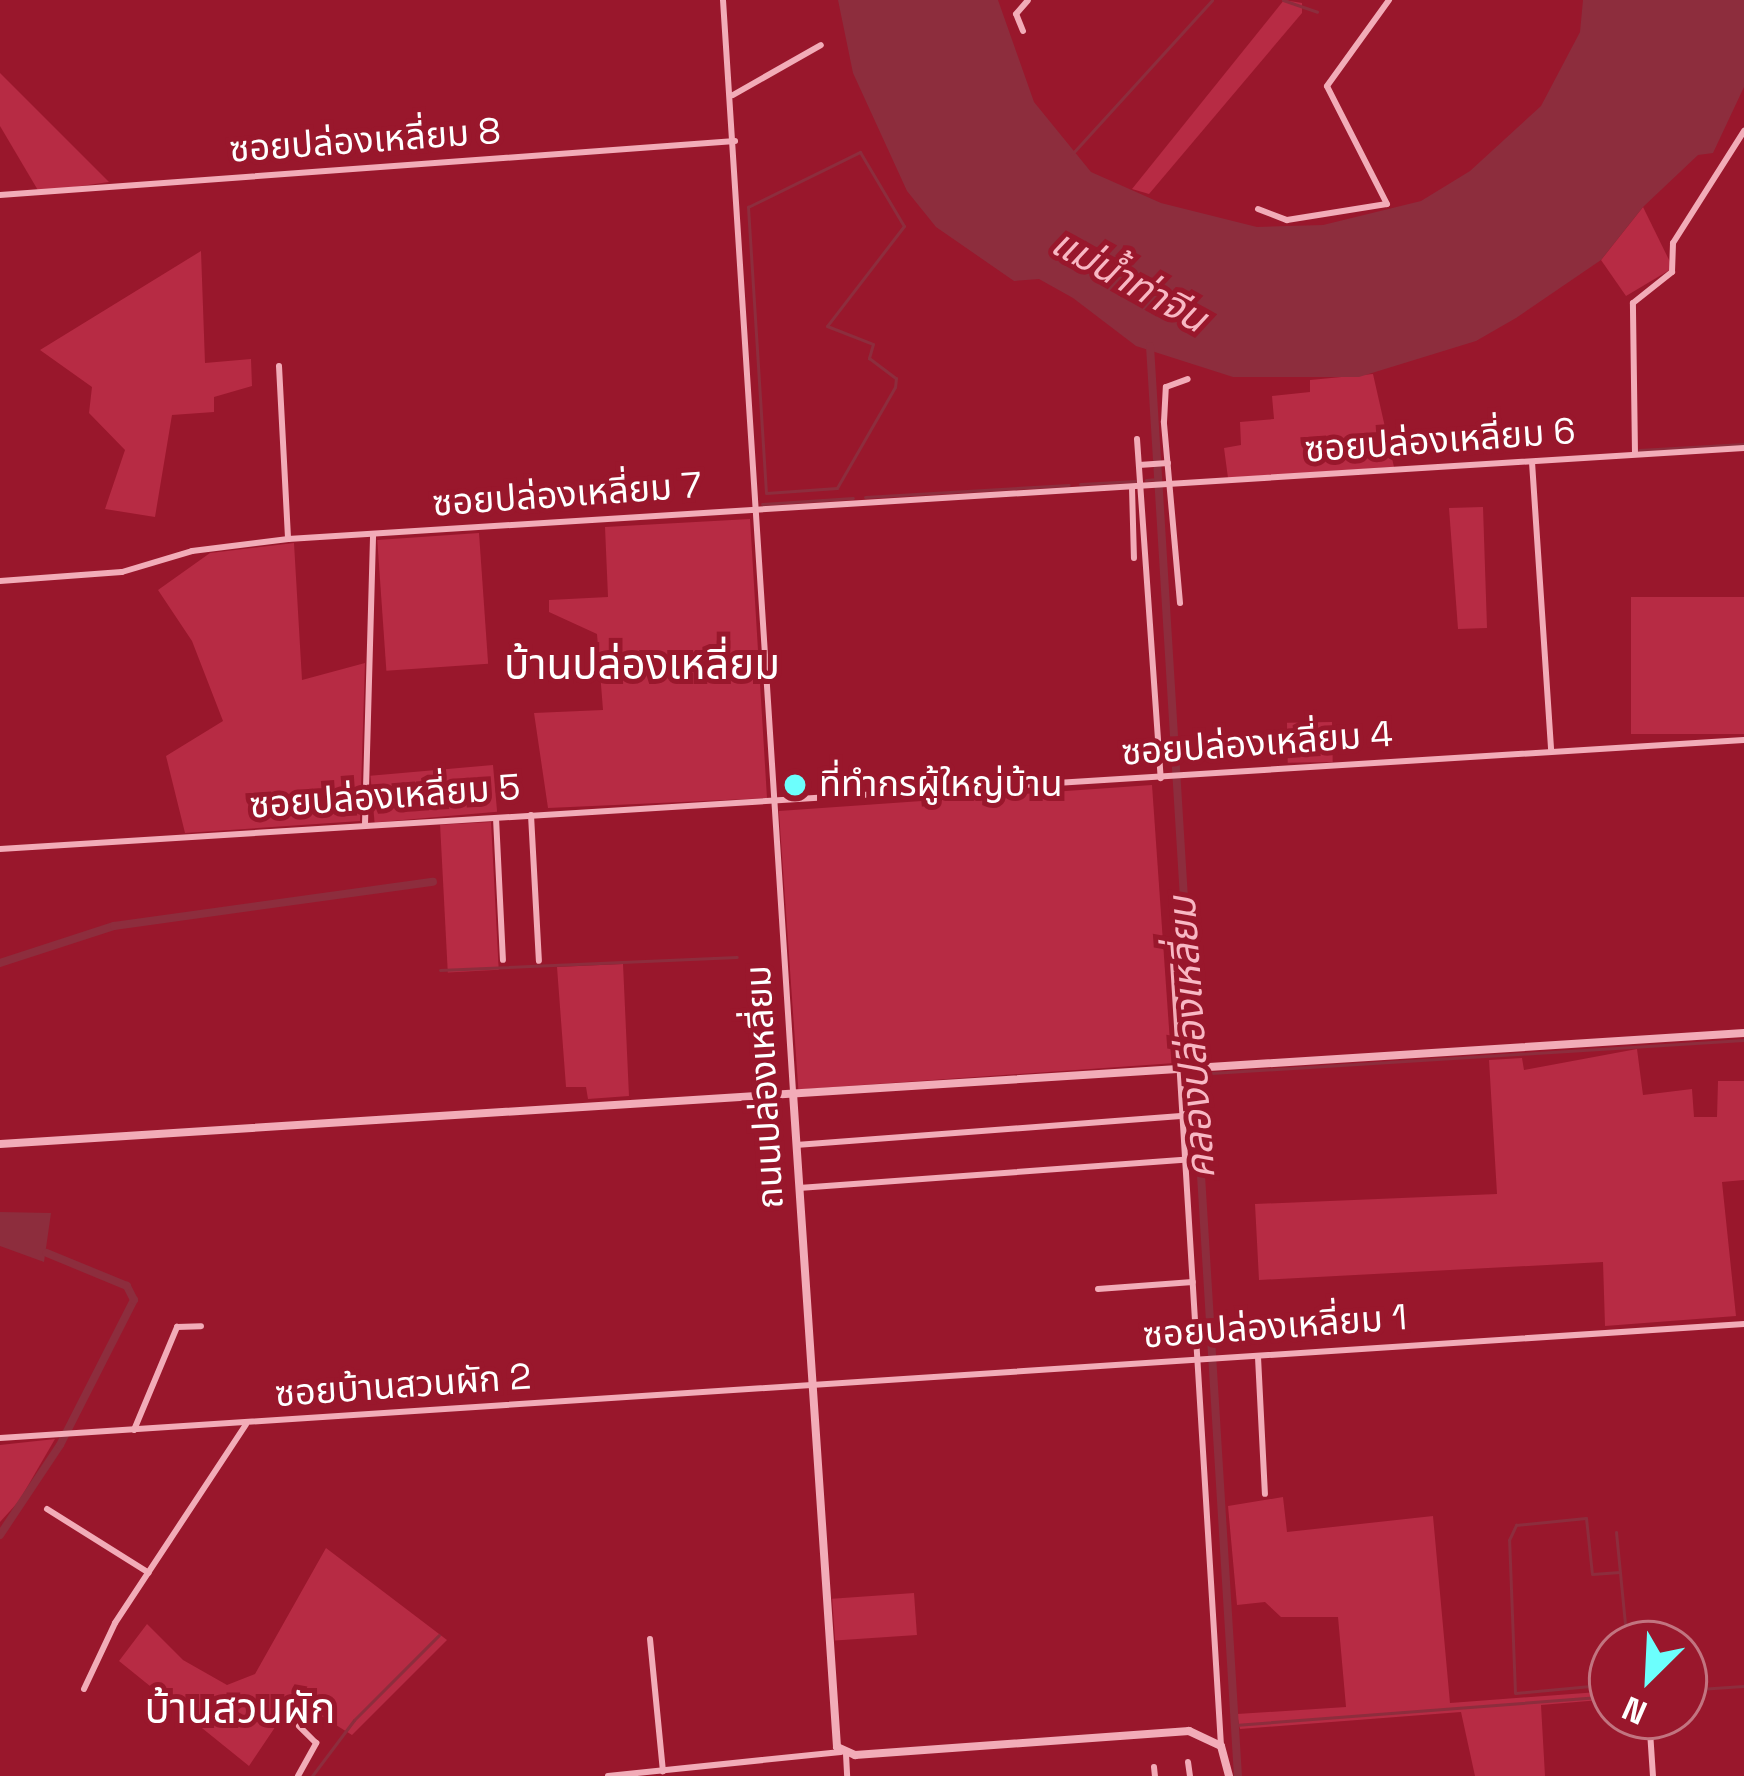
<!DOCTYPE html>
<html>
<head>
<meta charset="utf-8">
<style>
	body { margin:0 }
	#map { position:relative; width:1744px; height:1776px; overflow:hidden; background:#99172c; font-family:"Space Grotesk","Noto Sans Thai",sans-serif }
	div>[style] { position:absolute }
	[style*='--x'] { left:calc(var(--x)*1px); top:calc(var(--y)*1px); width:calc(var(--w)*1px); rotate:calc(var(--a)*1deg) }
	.green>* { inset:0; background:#b72b44; transform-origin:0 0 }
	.water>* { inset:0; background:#8d2d3d }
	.stream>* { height:3px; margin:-1.5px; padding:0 1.5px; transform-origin:1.5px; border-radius:1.5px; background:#8d2d3d }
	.canal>* { height:8px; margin:-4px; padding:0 4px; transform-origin:4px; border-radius:4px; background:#8d2d3d }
	.minor>* { height:6px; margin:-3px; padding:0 3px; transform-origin:3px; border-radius:3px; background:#f2acb8 }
	.tertiary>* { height:8px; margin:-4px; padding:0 4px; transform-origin:4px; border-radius:4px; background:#f2acb8 }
	.dots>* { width:33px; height:33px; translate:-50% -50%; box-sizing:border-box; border:6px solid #99172c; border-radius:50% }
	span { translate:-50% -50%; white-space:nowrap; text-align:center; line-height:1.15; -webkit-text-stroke:10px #99172c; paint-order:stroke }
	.street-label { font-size:36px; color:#fff }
	.poi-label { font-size:36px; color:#fff }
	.left { translate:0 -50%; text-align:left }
	.water-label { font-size:39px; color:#f8b8c4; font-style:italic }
	.quarter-label { font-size:42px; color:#fff }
	.north { position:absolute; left:1588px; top:1620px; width:120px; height:120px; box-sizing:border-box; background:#99172c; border:3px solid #c27480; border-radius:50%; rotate:204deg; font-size:33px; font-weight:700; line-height:48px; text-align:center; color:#fff }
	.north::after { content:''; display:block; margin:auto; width:42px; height:54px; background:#6cfffd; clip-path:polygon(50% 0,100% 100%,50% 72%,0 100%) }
</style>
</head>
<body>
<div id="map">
	<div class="green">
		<i style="clip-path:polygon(1284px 0,1302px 3px,1302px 13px,1149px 194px,1132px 189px)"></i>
		<i style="clip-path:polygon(0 73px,109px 182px,39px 192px,0 126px)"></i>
		<i style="clip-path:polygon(1643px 207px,1673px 268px,1626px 296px,1601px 260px)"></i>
		<i style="clip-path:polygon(201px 251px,205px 363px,251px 359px,252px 386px,214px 397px,214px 412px,172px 415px,155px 517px,105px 509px,125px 450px,89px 413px,92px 387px,40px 350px)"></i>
		<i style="clip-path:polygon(1373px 374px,1394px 467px,1228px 478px,1224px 448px,1241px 445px,1240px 422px,1274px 419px,1272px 396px,1310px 392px,1310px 380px)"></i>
		<i style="clip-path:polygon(1483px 507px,1487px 628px,1458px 629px,1449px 508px)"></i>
		<i style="clip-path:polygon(750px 519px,767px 798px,548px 808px,534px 713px,603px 710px,597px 634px,549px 612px,549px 600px,608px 597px,605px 527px)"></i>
		<i style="left:479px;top:533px;width:131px;height:102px;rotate:86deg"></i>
		<i style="clip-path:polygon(294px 543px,302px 680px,365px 663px,360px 821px,185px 833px,166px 756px,223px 721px,192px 641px,158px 590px,210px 553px)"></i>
		<i style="left:1744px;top:597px;width:137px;height:113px;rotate:90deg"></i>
		<i style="left:1332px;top:722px;width:40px;height:45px;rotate:89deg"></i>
		<i style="left:493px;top:765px;width:47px;height:123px;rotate:85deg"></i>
		<i style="left:1152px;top:785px;width:279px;height:374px;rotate:86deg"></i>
		<i style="left:491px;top:822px;width:148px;height:51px;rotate:87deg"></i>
		<i style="clip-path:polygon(623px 964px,629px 1096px,588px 1099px,586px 1087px,566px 1087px,557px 967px)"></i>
		<i style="clip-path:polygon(1637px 1049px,1643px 1095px,1692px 1089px,1694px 1117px,1717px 1117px,1718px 1081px,1744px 1081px,1744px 1180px,1722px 1182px,1736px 1316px,1605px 1326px,1603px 1262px,1259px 1280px,1255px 1204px,1497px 1194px,1489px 1060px,1522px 1058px,1524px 1070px)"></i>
		<i style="clip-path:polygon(55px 1439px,19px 1501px,0 1522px,0 1445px)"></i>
		<i style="clip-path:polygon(1283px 1497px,1287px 1532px,1433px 1516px,1450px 1703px,1612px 1691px,1612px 1699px,1541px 1705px,1545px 1776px,1475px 1776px,1461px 1712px,1240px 1729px,1237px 1714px,1346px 1707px,1338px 1617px,1281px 1617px,1265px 1602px,1237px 1605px,1228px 1506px)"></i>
		<i style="clip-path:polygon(326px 1548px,447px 1640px,352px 1735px,294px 1699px,249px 1766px,119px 1661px,147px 1624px,183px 1660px,227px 1685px,255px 1674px)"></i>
		<i style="left:914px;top:1593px;width:42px;height:82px;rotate:86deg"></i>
	</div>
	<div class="water">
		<i style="clip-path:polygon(838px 0,998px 0,1034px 102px,1091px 172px,1161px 203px,1257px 227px,1323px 225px,1421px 201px,1470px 171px,1541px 106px,1580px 32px,1583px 0,1744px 0,1744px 87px,1713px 153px,1698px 155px,1643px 207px,1601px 260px,1516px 318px,1476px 341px,1359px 377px,1233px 377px,1136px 346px,1073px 298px,1039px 279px,1014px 281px,936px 227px,907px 191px,853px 73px)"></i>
		<i style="clip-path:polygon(0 1212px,51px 1213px,44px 1262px,0 1246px)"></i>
	</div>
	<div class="stream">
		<i style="--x:1283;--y:0;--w:36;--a:19"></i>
		<i style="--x:860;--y:152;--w:86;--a:59.3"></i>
		<i style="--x:904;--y:226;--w:126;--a:127.6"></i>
		<i style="--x:827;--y:326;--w:49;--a:21.4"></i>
		<i style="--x:873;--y:344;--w:15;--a:106"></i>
		<i style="--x:869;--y:358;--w:34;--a:37"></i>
		<i style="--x:896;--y:378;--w:9;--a:96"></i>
		<i style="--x:895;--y:387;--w:116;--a:119.9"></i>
		<i style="--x:837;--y:488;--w:71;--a:176"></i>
		<i style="--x:766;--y:493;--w:287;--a:-93.6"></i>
		<i style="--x:748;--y:207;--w:125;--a:-26.2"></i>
		<i style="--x:1072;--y:154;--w:208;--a:-47.7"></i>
		<i style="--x:1639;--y:450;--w:105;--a:-3.3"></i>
		<i style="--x:1146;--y:480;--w:12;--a:-5"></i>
		<i style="--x:1080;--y:484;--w:55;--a:-3.1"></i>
		<i style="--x:865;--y:497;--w:204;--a:-3.4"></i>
		<i style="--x:762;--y:504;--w:91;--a:-3.8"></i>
		<i style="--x:440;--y:970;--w:297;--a:-2.5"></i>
		<i style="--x:1195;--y:1074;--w:550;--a:-3.54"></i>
		<i style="--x:1616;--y:1532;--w:113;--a:84.4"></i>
		<i style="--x:1684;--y:1679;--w:7;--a:-8"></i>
		<i style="--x:1612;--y:1684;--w:97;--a:174.7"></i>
		<i style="--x:1515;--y:1693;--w:153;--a:-92.2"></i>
		<i style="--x:1509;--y:1540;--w:17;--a:-65"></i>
		<i style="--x:1516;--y:1525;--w:70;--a:-5.7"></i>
		<i style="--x:1586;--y:1518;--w:56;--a:83.9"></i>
		<i style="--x:1592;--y:1574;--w:28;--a:-4"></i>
		<i style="--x:1684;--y:1690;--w:60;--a:-3.8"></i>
		<i style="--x:1235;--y:1725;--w:378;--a:-4.4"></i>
		<i style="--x:312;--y:1776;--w:70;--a:-53.1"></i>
		<i style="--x:354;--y:1720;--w:120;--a:-45"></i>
	</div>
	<div class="canal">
		<i style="--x:1150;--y:346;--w:1433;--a:86.48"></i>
		<i style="--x:0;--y:963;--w:120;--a:-18"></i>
		<i style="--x:114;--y:926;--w:322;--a:-7.9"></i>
		<i style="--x:0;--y:1535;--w:108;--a:-56.3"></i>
		<i style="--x:60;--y:1445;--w:163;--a:-63"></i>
		<i style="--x:134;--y:1300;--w:16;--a:-117"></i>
		<i style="--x:127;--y:1286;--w:87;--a:-157.6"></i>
	</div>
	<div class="minor">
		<i style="--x:723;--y:0;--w:1094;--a:86.33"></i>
		<i style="--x:1023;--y:31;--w:18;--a:-112"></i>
		<i style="--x:1016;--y:14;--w:18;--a:-49"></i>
		<i style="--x:733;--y:95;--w:101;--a:-29.6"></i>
		<i style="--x:0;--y:195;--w:737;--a:-4.2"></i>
		<i style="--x:1258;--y:209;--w:31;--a:21"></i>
		<i style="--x:1287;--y:220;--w:101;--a:-9.1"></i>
		<i style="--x:1387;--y:204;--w:132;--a:-117"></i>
		<i style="--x:1327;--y:86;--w:106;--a:-54.2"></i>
		<i style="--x:279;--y:366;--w:173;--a:87"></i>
		<i style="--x:1137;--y:439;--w:340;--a:86"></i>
		<i style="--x:1635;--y:454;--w:151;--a:-90.8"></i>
		<i style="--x:1633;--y:303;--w:50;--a:-38.5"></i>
		<i style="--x:1672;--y:272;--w:29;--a:-88"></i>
		<i style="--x:1673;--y:243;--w:133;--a:-57.6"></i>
		<i style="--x:1532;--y:462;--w:289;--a:86.2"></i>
		<i style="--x:1139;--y:465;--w:29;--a:-4"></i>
		<i style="--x:1132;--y:488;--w:70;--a:88.4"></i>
		<i style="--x:0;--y:581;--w:122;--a:-4.2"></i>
		<i style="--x:122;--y:572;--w:73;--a:-16.7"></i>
		<i style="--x:192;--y:551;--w:97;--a:-7.1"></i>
		<i style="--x:288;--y:539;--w:1459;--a:-3.58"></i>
		<i style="--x:1180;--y:603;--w:182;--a:-95.1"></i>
		<i style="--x:1164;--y:422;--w:35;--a:-87"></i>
		<i style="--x:1166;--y:387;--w:23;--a:-20"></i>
		<i style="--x:531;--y:815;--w:146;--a:86.9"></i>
		<i style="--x:496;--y:818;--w:142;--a:87.2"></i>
		<i style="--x:365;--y:824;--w:289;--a:-88.4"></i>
		<i style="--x:0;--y:849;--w:1747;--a:-3.58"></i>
		<i style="--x:1173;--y:961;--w:786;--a:86.5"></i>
		<i style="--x:796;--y:1145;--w:386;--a:-4.3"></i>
		<i style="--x:799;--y:1188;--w:386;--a:-4.2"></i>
		<i style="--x:1098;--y:1289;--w:95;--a:-4.2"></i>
		<i style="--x:1258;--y:1357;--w:137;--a:87.1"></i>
		<i style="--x:134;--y:1430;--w:112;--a:-67.3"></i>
		<i style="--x:177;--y:1327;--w:24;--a:-2"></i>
		<i style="--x:0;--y:1438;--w:1748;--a:-3.74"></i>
		<i style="--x:47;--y:1509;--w:120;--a:32.1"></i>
		<i style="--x:650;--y:1639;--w:133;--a:84.4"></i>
		<i style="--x:84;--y:1689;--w:73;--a:-64.8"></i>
		<i style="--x:115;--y:1623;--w:238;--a:-56.6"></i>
		<i style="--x:1649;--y:1716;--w:60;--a:86.2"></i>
		<i style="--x:846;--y:1754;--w:22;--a:87"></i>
		<i style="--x:1188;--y:1762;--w:14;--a:82"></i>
		<i style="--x:1154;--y:1767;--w:9;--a:84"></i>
		<i style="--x:298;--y:1776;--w:38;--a:-61"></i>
		<i style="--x:316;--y:1743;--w:24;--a:-135"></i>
		<i style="--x:608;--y:1776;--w:234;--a:-5.9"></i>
	</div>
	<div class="tertiary">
		<i style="--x:793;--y:1093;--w:655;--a:86.15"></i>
		<i style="--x:837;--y:1747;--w:20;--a:24"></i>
		<i style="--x:855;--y:1755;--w:335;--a:-4.1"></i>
		<i style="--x:1189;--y:1731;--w:35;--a:25"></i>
		<i style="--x:1221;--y:1746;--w:31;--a:75"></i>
		<i style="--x:0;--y:1144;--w:1748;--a:-3.64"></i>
	</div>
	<div class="dots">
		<i style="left:795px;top:785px;background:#6cfffd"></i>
	</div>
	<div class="street-label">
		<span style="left:365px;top:141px;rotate:-4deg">ซอยปล่องเหลี่ยม 8</span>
		<span style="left:1440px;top:441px;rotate:-4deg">ซอยปล่องเหลี่ยม 6</span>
		<span style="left:567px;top:495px;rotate:-4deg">ซอยปล่องเหลี่ยม 7</span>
		<span style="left:1257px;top:744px;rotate:-4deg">ซอยปล่องเหลี่ยม 4</span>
		<span style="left:385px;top:797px;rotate:-4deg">ซอยปล่องเหลี่ยม 5</span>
		<span style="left:765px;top:1087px;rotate:-93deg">ถนนปล่องเหลี่ยม</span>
		<span style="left:1275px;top:1327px;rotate:-4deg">ซอยปล่องเหลี่ยม 1</span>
		<span style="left:403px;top:1386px;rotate:-4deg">ซอยบ้านสวนผัก 2</span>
	</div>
	<div class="poi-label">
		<span class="left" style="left:819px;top:785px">ที่ทำกรผู้ใหญ่บ้าน</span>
	</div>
	<div class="water-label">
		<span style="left:1129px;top:281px;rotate:29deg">แม่น้ำท่าจีน</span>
		<span style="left:1192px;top:1038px;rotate:-94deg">คลองปล่องเหลี่ยม</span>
	</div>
	<div class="quarter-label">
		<span style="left:642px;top:665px">บ้านปล่องเหลี่ยม</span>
		<span style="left:240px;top:1709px">บ้านสวนผัก</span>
	</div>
	<div class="north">N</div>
</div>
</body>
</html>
